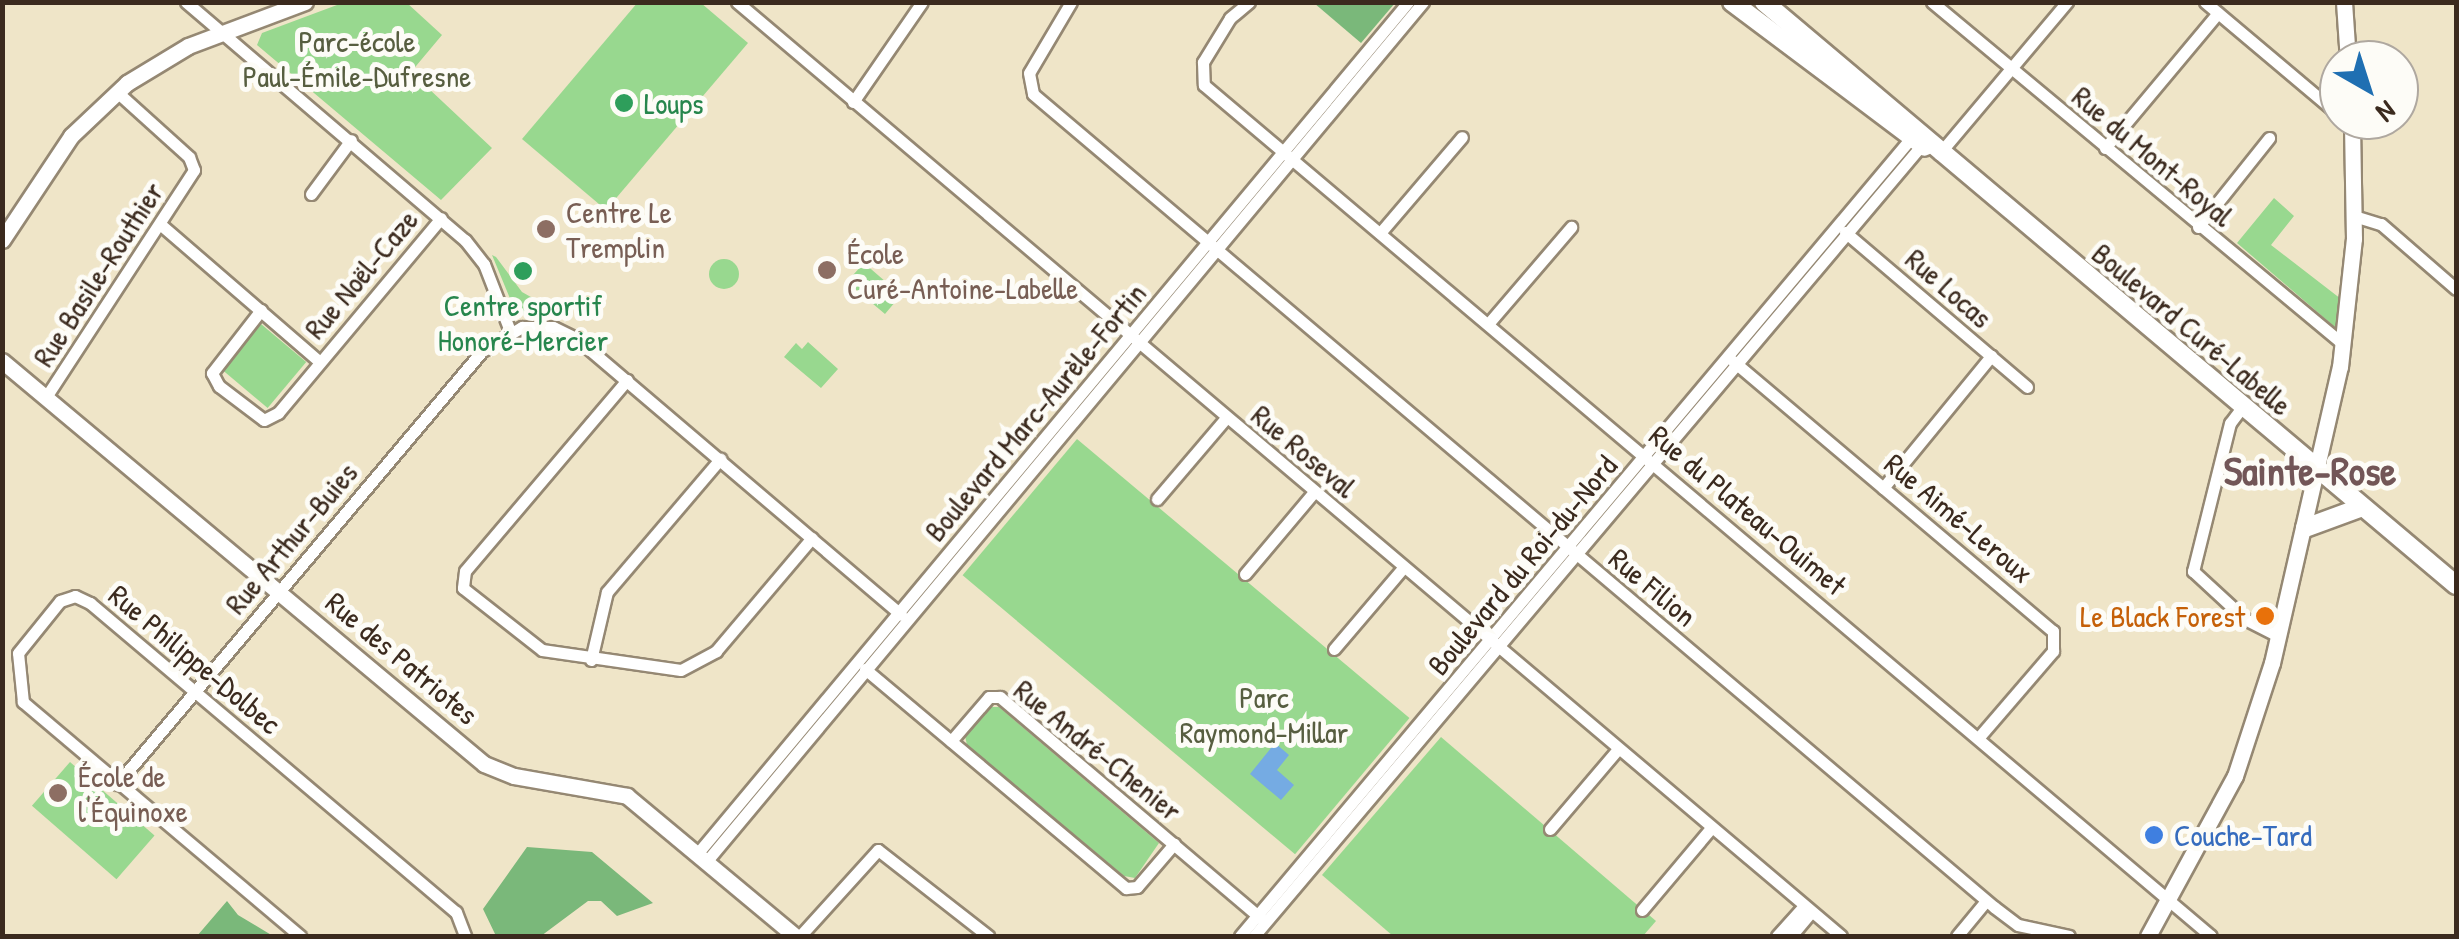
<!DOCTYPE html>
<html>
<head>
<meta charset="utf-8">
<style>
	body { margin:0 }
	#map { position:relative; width:2459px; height:939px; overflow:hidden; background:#efe5c8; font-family:"Patrick Hand",sans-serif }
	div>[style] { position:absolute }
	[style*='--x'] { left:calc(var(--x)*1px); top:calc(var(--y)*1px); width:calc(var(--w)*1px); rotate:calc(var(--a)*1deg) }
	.green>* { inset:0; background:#98d88f; transform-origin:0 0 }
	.round { border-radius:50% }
	.forest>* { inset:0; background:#7ab87a }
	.water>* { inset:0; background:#75abe3 }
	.roads { filter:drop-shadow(2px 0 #958873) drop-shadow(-2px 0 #958873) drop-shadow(0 2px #958873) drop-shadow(0 -2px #958873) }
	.street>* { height:11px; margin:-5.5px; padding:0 5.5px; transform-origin:5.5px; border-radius:5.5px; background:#fff }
	.secondary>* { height:15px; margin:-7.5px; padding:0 7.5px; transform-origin:7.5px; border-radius:7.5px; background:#fff }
	.primary>* { height:18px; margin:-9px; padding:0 9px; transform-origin:9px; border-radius:9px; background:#fff }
	.dots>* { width:28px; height:28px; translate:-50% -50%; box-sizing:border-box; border:5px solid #fdfcf7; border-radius:50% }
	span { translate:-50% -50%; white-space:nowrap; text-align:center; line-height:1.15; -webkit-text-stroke:10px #fdfcf7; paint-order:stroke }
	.park-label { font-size:30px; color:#575e40 }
	.leisure-label { font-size:30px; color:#27864d }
	.left { translate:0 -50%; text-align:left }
	.street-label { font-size:30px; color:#3b2a1e }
	.education-label { font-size:30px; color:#785e54 }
	.food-label { font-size:30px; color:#c56008 }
	.right { translate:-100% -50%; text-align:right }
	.shop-label { font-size:30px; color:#366cbe }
	.district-label { font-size:40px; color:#725657; font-weight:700 }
	.frame { position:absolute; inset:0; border:5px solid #3b2a1e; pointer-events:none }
	.north { position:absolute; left:2319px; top:40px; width:100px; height:100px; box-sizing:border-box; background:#fdfcf7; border:2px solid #afa8a0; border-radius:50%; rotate:141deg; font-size:28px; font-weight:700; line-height:40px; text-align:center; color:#3b2a1e }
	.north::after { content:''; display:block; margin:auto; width:35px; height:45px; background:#1f6fb2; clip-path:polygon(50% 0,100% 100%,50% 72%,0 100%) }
</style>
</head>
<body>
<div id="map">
	<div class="green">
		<i style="clip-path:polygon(345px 2px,407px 3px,442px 35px,411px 72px,492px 148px,441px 200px,257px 45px,262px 33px)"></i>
		<i style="clip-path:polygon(638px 2px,701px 3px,748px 43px,606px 210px,522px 139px)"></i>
		<i style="clip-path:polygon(2274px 198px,2294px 216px,2271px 245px,2341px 299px,2336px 328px,2237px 243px)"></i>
		<i style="clip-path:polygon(492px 255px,496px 257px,522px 292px,568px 318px,516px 313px)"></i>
		<i class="round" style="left:709px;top:259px;width:30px;height:30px"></i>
		<i style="clip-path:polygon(864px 263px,901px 295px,885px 314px,854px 288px,860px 281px,853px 275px)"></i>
		<i style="left:261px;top:324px;width:59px;height:60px;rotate:40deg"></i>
		<i style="clip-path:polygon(808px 342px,838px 369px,821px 388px,784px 357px,796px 343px,802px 349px)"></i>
		<i style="left:1077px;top:439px;width:434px;height:178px;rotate:40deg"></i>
		<i style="clip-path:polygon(990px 707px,999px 707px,1159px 843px,1135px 878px,1124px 876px,967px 745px,965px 736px)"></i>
		<i style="clip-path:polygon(1441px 737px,1656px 921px,1643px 936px,1393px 936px,1322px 875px)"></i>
		<i style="left:70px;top:762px;width:112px;height:58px;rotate:41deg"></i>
	</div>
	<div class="forest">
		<i style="clip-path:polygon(1314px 3px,1395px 3px,1361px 43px)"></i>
		<i style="clip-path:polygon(527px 847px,592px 852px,653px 903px,617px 916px,601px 901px,588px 901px,541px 936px,496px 936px,483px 909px)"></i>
		<i style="clip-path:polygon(227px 901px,238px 915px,273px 936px,197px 936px)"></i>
	</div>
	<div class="water">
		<i style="clip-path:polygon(1275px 743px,1289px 755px,1277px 770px,1294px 785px,1281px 800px,1250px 774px)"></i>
	</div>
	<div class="roads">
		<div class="street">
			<i style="--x:186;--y:2;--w:367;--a:40.5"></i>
			<i style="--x:465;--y:240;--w:31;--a:52"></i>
			<i style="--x:484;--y:264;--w:72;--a:68.8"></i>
			<i style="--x:737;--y:2;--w:1446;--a:40.23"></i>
			<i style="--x:1071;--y:2;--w:82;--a:120.6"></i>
			<i style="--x:1029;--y:73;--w:21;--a:79"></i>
			<i style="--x:1033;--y:94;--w:1259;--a:40.23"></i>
			<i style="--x:1994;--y:907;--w:30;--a:37"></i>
			<i style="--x:2018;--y:925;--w:52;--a:12.2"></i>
			<i style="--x:1249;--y:2;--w:25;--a:140"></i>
			<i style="--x:1230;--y:18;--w:52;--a:121.5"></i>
			<i style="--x:1203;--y:62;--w:23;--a:88"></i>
			<i style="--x:1204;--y:85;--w:1318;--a:40.2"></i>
			<i style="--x:1932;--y:2;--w:535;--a:39.76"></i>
			<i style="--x:2205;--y:2;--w:175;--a:40.1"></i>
			<i style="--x:853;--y:102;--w:121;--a:-55.4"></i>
			<i style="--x:2105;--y:148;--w:176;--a:-50.1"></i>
			<i style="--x:1939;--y:154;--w:199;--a:-49.9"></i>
			<i style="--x:311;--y:194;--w:67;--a:-53.5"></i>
			<i style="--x:2354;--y:216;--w:28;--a:17"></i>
			<i style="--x:2381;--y:224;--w:99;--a:40.9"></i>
			<i style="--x:160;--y:224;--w:211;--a:40.8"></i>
			<i style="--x:2198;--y:227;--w:114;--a:-51.4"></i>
			<i style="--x:1845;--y:232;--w:239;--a:40.4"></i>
			<i style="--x:1380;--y:233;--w:126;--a:-49.5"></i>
			<i style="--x:261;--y:310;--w:80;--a:127.9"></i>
			<i style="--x:212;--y:373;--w:15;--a:62"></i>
			<i style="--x:219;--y:386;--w:56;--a:37.1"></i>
			<i style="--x:264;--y:420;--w:16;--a:-27"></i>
			<i style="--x:278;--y:413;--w:254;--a:-50.1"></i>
			<i style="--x:1488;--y:324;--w:128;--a:-49.4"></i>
			<i style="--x:1733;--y:361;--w:419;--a:40.2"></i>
			<i style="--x:2053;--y:631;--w:20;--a:90"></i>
			<i style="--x:2053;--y:651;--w:113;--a:130.7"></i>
			<i style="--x:627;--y:380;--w:250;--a:130.3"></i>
			<i style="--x:465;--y:571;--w:17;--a:97"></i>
			<i style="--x:463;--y:588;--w:100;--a:38.1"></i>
			<i style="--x:542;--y:650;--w:140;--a:8.2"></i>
			<i style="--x:681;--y:670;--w:40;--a:-28"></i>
			<i style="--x:716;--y:651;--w:148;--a:-49.7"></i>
			<i style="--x:46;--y:397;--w:271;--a:-56.9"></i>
			<i style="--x:194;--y:170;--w:14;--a:-111"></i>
			<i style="--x:189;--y:157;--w:98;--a:-137.9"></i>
			<i style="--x:2243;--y:406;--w:21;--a:127"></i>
			<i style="--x:2230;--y:423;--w:153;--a:104"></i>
			<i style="--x:2193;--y:571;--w:71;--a:42.7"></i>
			<i style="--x:2245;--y:619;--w:38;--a:27"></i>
			<i style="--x:1883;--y:488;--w:171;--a:-50.7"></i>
			<i style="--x:1157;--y:499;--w:106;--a:-49.6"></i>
			<i style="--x:1245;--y:574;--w:107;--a:-49.9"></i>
			<i style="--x:1334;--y:649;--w:106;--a:-49.6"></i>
			<i style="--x:591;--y:660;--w:70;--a:-76.8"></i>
			<i style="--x:607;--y:592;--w:175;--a:-49.6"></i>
			<i style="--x:865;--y:669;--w:341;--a:40"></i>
			<i style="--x:1126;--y:888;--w:11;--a:-5"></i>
			<i style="--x:1137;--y:887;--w:57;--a:-49.3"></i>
			<i style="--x:951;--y:741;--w:58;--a:-49.2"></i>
			<i style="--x:989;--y:697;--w:11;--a:0"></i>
			<i style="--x:1000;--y:697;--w:345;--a:40.3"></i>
			<i style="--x:117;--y:784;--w:566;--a:-49.87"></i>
			<i style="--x:482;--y:351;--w:47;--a:-31"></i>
			<i style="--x:522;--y:327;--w:31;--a:0"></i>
			<i style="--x:553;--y:327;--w:25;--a:26"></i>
			<i style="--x:576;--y:338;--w:427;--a:40.4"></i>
			<i style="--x:1550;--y:829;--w:105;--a:-49.6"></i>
			<i style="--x:697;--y:854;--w:1110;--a:-50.15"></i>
			<i style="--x:706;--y:862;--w:1120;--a:-50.18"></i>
			<i style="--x:1642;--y:910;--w:107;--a:-49.9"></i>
			<i style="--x:300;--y:936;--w:363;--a:-139.8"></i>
			<i style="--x:23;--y:702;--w:49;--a:-95.8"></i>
			<i style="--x:18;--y:653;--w:67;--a:-51.1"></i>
			<i style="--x:60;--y:601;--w:16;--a:-18"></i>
			<i style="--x:75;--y:596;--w:17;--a:25"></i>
			<i style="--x:90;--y:603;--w:479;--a:40.2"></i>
			<i style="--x:456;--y:912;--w:26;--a:69"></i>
			<i style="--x:800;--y:936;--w:116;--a:-47.8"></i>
			<i style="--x:878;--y:850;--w:140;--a:38"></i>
			<i style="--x:1240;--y:936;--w:1050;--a:-49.94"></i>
			<i style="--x:1254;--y:936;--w:1040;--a:-49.83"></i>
			<i style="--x:1777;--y:936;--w:40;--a:-48"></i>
			<i style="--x:1791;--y:936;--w:31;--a:-50"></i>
			<i style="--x:1957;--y:936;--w:45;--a:-50.4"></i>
		</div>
		<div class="secondary">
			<i style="--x:2344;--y:2;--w:58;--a:86.1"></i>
			<i style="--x:2;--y:240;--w:125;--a:-56.4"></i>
			<i style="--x:71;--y:136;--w:77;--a:-43.4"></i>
			<i style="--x:127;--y:83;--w:71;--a:-31.2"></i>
			<i style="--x:188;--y:46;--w:125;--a:-20.6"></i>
			<i style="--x:2;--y:361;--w:628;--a:39.9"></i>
			<i style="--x:484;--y:764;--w:32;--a:22"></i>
			<i style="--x:514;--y:776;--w:115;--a:10"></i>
			<i style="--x:627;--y:796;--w:219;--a:39.8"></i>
			<i style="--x:2148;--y:936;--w:182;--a:-61.5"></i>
			<i style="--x:2235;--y:776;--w:119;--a:-71.9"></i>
			<i style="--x:2272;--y:663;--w:304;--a:-77.1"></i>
			<i style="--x:2340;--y:367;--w:129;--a:-83.8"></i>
			<i style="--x:2354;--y:239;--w:119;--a:-91"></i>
		</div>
		<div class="primary">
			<i style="--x:1732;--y:2;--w:241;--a:36.9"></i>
			<i style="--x:1764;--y:2;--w:905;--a:40.11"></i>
			<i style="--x:2305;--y:528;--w:61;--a:-20.2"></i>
		</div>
	</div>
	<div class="dots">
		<i style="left:624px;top:103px;background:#2e9e5b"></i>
		<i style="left:546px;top:229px;background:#8d6e63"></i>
		<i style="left:827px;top:270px;background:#8d6e63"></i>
		<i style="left:523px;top:271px;background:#2e9e5b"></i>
		<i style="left:2265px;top:616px;background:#e8710a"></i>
		<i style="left:58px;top:793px;background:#8d6e63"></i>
		<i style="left:2154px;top:835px;background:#3f7fe0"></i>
	</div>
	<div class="park-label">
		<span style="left:357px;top:58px">Parc-école<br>Paul-Émile-Dufresne</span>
		<span style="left:1264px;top:714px">Parc<br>Raymond-Millar</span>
	</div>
	<div class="leisure-label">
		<span class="left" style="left:644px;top:103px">Loups</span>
		<span style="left:523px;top:322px">Centre sportif<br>Honoré-Mercier</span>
	</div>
	<div class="street-label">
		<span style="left:2153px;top:156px;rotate:40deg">Rue du Mont-Royal</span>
		<span style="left:98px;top:274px;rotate:-57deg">Rue Basile-Routhier</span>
		<span style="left:361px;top:274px;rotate:-50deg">Rue Noël-Caze</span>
		<span style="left:1949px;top:288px;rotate:41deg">Rue Locas</span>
		<span style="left:2192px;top:329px;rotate:40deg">Boulevard Curé-Labelle</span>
		<span style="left:1035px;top:412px;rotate:-50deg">Boulevard Marc-Aurèle-Fortin</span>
		<span style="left:1304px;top:451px;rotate:40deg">Rue Roseval</span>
		<span style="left:1748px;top:510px;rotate:40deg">Rue du Plateau-Ouimet</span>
		<span style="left:1959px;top:518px;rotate:40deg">Rue Aimé-Leroux</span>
		<span style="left:291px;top:538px;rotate:-50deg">Rue Arthur-Buies</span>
		<span style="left:1522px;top:565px;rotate:-50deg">Boulevard du Roi-du-Nord</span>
		<span style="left:1653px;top:587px;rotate:40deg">Rue Filion</span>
		<span style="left:402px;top:658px;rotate:40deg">Rue des Patriotes</span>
		<span style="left:195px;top:659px;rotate:40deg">Rue Philippe-Dolbec</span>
		<span style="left:1098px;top:750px;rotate:39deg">Rue André-Chenier</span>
	</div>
	<div class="education-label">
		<span class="left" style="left:566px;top:229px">Centre Le<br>Tremplin</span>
		<span class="left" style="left:847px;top:270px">École<br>Curé-Antoine-Labelle</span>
		<span class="left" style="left:78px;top:793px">École de<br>l'Équinoxe</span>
	</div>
	<div class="food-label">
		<span class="right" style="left:2245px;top:616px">Le Black Forest</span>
	</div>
	<div class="shop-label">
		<span class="left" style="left:2174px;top:835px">Couche-Tard</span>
	</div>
	<div class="district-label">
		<span style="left:2310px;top:470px">Sainte-Rose</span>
	</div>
	<div class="frame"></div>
	<div class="north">N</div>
</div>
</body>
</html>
